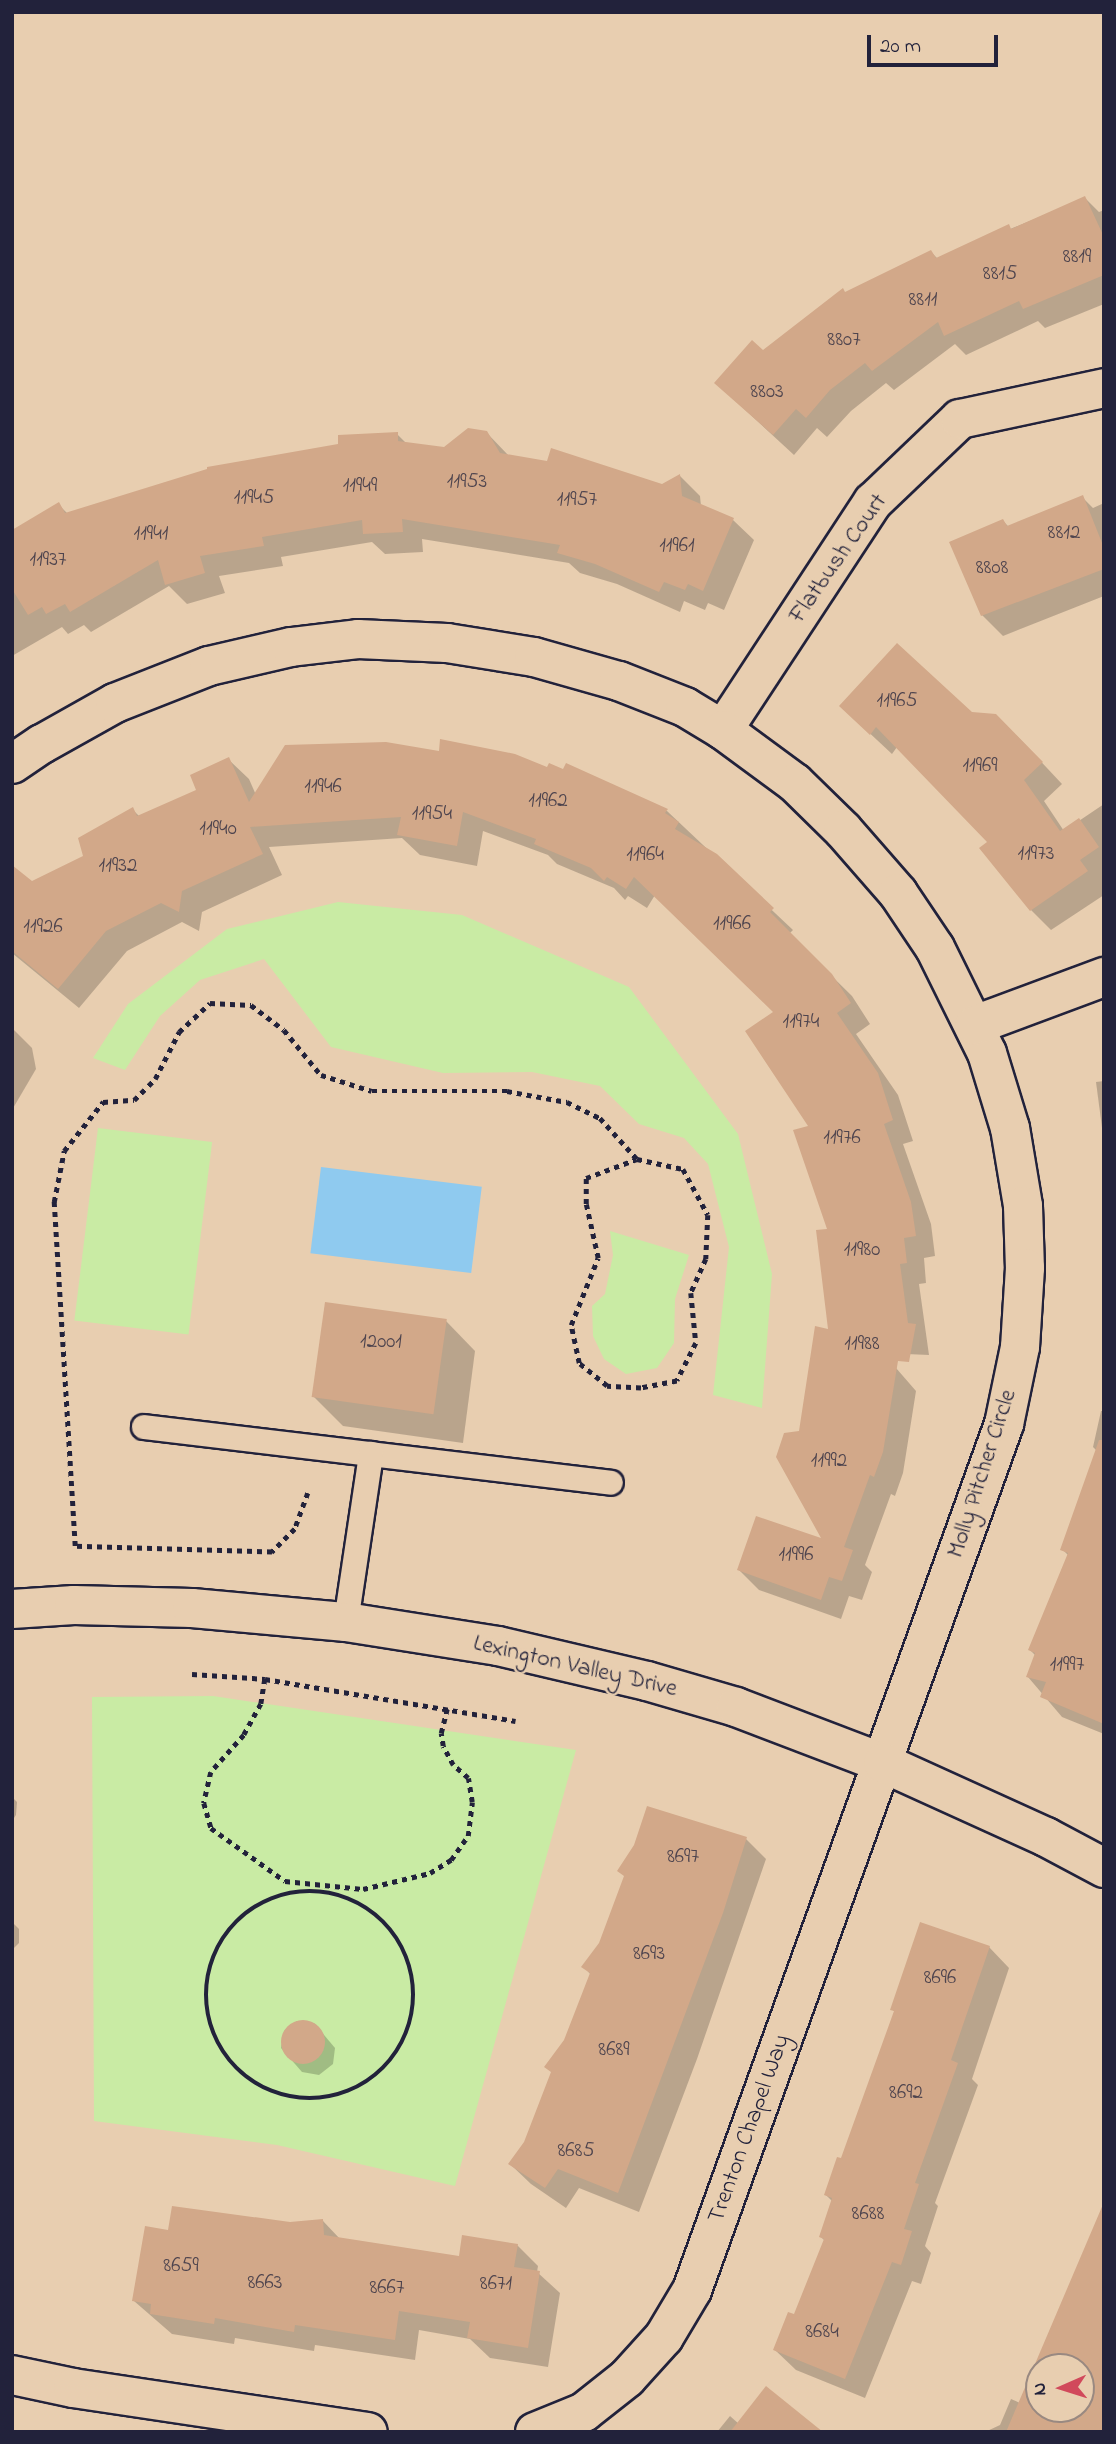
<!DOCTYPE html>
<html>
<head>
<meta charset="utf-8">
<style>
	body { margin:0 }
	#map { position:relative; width:1116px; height:2444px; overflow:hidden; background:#e8ceb0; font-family:"Indie Flower",sans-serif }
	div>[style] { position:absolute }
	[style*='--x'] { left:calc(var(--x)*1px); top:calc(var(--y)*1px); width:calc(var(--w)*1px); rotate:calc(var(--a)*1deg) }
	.green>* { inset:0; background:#c9eba4; transform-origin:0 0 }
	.water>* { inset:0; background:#8fcaef; transform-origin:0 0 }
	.shadow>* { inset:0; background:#0003 }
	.building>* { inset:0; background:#d2a889; transform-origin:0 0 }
	.round { border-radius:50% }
	.path>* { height:4.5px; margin-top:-2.25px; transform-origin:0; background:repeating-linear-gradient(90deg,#22223b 0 5px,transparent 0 10px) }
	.path>.ring { margin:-2.25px; padding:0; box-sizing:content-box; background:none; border:4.5px solid #22223b; border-radius:50% }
	.roads { filter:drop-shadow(2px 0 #22223b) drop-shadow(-2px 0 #22223b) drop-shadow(0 2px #22223b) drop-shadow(0 -2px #22223b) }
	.lane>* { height:24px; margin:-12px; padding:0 12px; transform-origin:12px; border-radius:12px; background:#e8ceb0 }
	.street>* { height:38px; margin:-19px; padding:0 19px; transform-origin:19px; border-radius:19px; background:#e8ceb0 }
	.secondary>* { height:38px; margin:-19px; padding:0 19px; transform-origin:19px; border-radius:19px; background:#e8ceb0 }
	span { translate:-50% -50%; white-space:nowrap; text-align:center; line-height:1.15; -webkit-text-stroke:5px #e8ceb0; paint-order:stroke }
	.number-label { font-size:21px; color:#4e444e }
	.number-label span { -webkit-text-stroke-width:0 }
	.street-label { font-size:24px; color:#22223b }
	.frame { position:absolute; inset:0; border:14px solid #22223b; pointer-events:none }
	.north { position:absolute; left:1025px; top:2353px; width:70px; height:70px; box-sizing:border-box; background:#e8ceb0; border:2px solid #998981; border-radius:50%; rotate:267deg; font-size:19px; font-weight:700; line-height:28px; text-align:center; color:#22223b }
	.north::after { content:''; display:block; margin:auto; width:24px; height:32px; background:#d1495b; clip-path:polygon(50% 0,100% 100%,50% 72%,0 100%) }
	.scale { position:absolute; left:867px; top:35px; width:131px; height:32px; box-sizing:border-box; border:4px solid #22223b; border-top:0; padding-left:9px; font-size:21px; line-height:24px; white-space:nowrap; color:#22223b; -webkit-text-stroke:5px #e8ceb0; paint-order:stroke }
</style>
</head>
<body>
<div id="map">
	<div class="green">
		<i style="clip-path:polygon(338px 902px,462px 915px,629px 987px,738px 1134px,772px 1274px,762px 1408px,713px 1395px,729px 1247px,708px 1164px,684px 1138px,639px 1124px,600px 1086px,532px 1072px,443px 1073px,331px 1047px,264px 959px,200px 980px,160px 1016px,125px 1070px,93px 1058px,128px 1004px,227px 929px)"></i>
		<i style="left:98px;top:1128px;width:115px;height:194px;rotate:7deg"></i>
		<i style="clip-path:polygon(610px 1231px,689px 1255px,675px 1299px,674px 1343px,657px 1368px,626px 1374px,604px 1359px,593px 1336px,592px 1306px,605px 1294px,613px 1255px)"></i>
		<i style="clip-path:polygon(213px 1696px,576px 1750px,455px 2186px,277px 2145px,94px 2121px,92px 1697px)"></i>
	</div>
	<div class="water">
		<i style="left:321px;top:1167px;width:162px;height:87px;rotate:7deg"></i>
	</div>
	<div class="shadow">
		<i style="clip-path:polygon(1085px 198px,1099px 212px,1104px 210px,1104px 304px,1045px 328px,1038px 321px,966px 355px,955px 344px,894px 390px,886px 383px,851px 411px,827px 437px,817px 428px,794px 455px,716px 383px,846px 294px,931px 252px,938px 259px)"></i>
		<i style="clip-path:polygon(486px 432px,509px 456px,662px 486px,680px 476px,700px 496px,701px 506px,733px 520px,754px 540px,724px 610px,708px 603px,705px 610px,684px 601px,680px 612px,617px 584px,580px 573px,569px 563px,422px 539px,423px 552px,385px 554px,372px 542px,281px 557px,283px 566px,219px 576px,225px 593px,187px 604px,169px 586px,91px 632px,84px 625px,68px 634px,62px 627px,12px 656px,12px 533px,59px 505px,68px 514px,397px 434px,407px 444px,444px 449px)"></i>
		<i style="clip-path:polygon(1082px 497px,1093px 508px,1104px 503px,1104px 596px,1003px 636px,982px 615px,1003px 521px,1009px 527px)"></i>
		<i style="clip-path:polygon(971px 714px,1017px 736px,1062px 784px,1044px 801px,1064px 831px,1104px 804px,1104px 895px,1051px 930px,1031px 910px,990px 843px,897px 747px,892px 754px,862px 726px)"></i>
		<i style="clip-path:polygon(228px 759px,249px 779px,256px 795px,667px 811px,793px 930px,789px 934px,852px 996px,870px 1024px,856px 1034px,898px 1095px,913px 1141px,903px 1144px,931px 1224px,935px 1256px,924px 1258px,926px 1283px,919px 1284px,929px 1355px,883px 1353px,916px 1391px,903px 1473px,895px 1496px,891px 1494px,865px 1565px,872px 1572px,862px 1600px,849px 1596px,841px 1619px,759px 1590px,739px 1570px,825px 1542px,801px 1433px,830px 1331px,829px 1230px,810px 1127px,776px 1013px,655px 895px,647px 908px,628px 896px,625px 900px,614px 888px,557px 864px,548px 855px,483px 831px,477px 866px,420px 855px,402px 838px,269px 847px,282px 875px,202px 912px,199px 931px,182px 922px,127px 951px,79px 1008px,12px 953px,12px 891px,85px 857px,132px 809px,140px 817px,199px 791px)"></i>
		<i style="clip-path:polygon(12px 1028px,32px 1048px,36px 1069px,12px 1110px)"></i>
		<i style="clip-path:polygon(1104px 1081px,1104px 1143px,1096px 1082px)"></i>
		<i style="clip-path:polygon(446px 1321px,475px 1351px,463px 1443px,343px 1426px,313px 1396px)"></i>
		<i style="clip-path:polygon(1101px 1411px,1104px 1411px,1104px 1734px,1062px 1717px,1028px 1677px,1036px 1656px,1030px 1650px,1069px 1556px,1062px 1549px,1097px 1451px,1093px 1447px)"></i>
		<i style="clip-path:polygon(12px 1797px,17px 1802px,16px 1815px,12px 1821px)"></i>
		<i style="clip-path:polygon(746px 1839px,766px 1859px,697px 2059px,639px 2212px,579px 2188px,566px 2208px,531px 2184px,510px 2164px,525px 2143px,591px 1975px,584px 1967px,600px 1944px,625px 1877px)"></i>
		<i style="clip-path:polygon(12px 1922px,19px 1929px,19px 1943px,12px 1950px)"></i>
		<i style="clip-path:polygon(989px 1947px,1009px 1968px,972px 2079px,978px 2085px,935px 2203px,938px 2206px,925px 2246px,931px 2253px,921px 2284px,912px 2281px,865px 2398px,796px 2370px,775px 2350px,795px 2316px,825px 2241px,821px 2237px,833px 2202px,826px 2195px,842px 2160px,896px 2013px,892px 2009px)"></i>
		<i style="clip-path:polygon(297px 2021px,314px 2023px,335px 2048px,333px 2064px,319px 2075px,302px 2072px,281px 2048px,284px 2031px)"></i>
		<i style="clip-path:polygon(evenodd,1104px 2214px,1104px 2432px,985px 2432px,1000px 2425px,1011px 2399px,1020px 2403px,1104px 2214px,1039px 2367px,1081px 2367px,1081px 2409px,1039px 2409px,1039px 2367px)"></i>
		<i style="clip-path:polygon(323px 2221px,341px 2240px,460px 2258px,517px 2245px,538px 2266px,537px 2272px,560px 2293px,548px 2367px,490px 2358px,470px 2339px,419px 2330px,415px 2360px,315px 2345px,314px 2351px,235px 2338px,234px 2344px,172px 2334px,134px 2301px,170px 2232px)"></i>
		<i style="clip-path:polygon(730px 2416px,739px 2424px,820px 2432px,717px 2432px)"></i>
	</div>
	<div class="building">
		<i style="clip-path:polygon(1085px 196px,1104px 237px,1104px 275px,1023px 309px,1019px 301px,944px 336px,938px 322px,872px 371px,865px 363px,830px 390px,806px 418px,796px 409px,773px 435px,714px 383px,752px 340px,763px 350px,843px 288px,845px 292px,931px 250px,936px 258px,1009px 224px,1011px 229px)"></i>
		<i style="clip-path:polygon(468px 428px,487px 431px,500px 453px,547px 461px,551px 448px,662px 484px,680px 474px,682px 496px,734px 518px,703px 591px,688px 584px,685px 590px,664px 582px,659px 592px,595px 564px,557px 553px,560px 545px,402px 519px,403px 532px,363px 534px,362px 520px,262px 537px,264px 546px,200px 556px,205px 573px,165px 585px,158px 560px,70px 612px,65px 604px,46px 614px,42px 607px,28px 615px,12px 589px,12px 530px,59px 502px,65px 513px,207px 469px,207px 467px,338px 444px,338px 435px,398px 432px,398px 441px,444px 447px)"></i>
		<i style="clip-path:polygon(1083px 495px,1104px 548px,1104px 569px,981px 616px,949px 542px,1003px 519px,1007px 526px)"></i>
		<i style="clip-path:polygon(897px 643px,972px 712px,996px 714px,1043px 762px,1024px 780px,1060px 831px,1079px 818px,1099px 847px,1080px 860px,1088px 871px,1030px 911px,979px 848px,987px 842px,876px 727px,870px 735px,839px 706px)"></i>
		<i style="clip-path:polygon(440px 739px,515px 754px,547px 767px,549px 763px,563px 769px,566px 763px,668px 809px,665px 813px,679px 822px,675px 829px,717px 854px,774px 908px,770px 912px,832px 974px,851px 1003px,837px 1013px,878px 1073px,893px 1120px,884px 1124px,911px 1202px,916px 1236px,904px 1238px,907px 1263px,900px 1264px,908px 1323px,916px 1324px,909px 1362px,898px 1361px,883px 1452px,874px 1477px,870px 1475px,844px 1547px,853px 1550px,842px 1581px,829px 1577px,821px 1600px,737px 1570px,756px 1516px,821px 1538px,776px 1457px,784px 1433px,799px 1431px,815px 1326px,828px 1329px,816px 1230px,827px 1229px,793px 1130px,808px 1126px,745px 1031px,773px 1012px,634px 877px,626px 889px,607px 877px,604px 881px,591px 868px,534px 844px,536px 839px,463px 812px,457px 846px,397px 835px,401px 817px,250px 827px,263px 854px,182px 891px,179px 912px,161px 903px,106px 931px,58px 989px,12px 951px,12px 865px,32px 881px,83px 856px,78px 838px,133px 807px,137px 816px,196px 790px,190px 775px,229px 757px,249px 802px,285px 745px,386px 742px,439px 751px)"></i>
		<i style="left:325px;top:1302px;width:123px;height:96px;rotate:8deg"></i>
		<i style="clip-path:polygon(1099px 1440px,1104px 1440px,1104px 1724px,1040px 1697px,1046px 1682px,1026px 1677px,1035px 1653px,1028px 1650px,1068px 1553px,1060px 1550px)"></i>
		<i style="clip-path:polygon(647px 1806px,747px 1837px,723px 1913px,618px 2193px,558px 2169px,545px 2188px,508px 2164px,524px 2142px,551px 2072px,544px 2067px,564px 2040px,590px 1973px,581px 1967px,599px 1943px,624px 1876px,617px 1871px,634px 1845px)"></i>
		<i style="clip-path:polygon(920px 1922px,990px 1946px,951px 2060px,958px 2063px,915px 2183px,919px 2184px,904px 2229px,912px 2231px,901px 2265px,892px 2262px,845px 2379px,773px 2350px,788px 2312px,794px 2314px,824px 2239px,819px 2237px,832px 2198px,824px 2195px,837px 2157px,841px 2158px,894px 2011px,890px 2010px)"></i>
		<i class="round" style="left:281px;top:2020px;width:44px;height:44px"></i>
		<i style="clip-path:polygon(evenodd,1104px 2202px,1104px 2432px,1006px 2432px,1104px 2202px,1039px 2367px,1081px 2367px,1081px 2409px,1039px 2409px,1039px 2367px)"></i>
		<i style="clip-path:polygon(172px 2206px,290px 2222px,323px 2219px,324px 2235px,459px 2256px,462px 2235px,518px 2244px,514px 2267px,540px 2271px,528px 2348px,467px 2338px,470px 2322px,399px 2311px,395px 2340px,295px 2325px,294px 2332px,215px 2318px,214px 2324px,150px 2314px,151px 2304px,132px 2301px,145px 2226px,168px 2230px)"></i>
		<i style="clip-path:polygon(766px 2386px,823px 2432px,730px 2432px)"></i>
	</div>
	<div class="path">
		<i style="--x:308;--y:1493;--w:38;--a:110"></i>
		<i style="--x:295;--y:1529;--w:33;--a:135"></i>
		<i style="--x:272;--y:1552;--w:197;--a:-178.3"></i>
		<i style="--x:75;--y:1546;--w:345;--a:-93.5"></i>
		<i style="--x:54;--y:1202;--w:52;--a:-78.9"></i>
		<i style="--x:64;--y:1151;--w:63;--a:-51.5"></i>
		<i style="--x:103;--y:1102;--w:31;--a:-4"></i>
		<i style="--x:134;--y:1100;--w:30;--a:-45"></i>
		<i style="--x:155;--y:1079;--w:53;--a:-62.9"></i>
		<i style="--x:179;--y:1032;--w:42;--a:-43.1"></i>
		<i style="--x:210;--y:1003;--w:41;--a:2.8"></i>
		<i style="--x:251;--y:1005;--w:41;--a:37.1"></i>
		<i style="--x:284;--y:1030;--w:58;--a:50.6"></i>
		<i style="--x:321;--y:1075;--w:53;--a:17.4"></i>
		<i style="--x:372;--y:1091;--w:135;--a:0"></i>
		<i style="--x:507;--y:1091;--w:61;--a:10.4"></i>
		<i style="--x:567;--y:1102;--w:37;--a:26"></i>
		<i style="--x:600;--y:1118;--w:55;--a:47.9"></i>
		<i style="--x:637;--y:1159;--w:47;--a:12.3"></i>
		<i style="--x:683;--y:1169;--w:52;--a:61.5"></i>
		<i style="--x:708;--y:1215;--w:44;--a:92.6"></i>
		<i style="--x:706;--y:1259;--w:37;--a:114"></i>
		<i style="--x:691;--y:1293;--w:50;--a:84.3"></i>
		<i style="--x:696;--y:1343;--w:42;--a:116.6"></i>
		<i style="--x:677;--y:1381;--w:37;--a:169"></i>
		<i style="--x:641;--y:1388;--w:34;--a:-177"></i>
		<i style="--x:607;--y:1386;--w:36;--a:-141"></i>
		<i style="--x:579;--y:1363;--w:39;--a:-102"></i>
		<i style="--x:571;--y:1325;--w:72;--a:-68.1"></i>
		<i style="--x:598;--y:1258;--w:55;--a:-102.5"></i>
		<i style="--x:586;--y:1204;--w:26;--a:-90"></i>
		<i style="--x:586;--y:1178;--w:54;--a:-20.4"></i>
		<i style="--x:192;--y:1674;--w:73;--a:3.9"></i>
		<i style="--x:265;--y:1679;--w:254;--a:9.5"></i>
		<i style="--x:265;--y:1679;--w:25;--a:99"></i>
		<i style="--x:261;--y:1704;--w:35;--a:119"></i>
		<i style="--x:244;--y:1735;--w:50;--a:131.7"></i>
		<i style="--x:211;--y:1772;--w:32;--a:103"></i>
		<i style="--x:204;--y:1803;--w:26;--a:74"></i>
		<i style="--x:211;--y:1828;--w:91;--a:35.6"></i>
		<i style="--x:285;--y:1881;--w:78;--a:5.9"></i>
		<i style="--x:363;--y:1889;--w:69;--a:-13.4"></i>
		<i style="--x:430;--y:1873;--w:25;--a:-32"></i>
		<i style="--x:451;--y:1860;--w:29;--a:-55"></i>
		<i style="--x:468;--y:1836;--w:34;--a:-83"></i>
		<i style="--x:472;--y:1802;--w:24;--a:-99"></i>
		<i style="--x:468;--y:1778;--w:20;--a:-139"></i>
		<i style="--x:453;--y:1765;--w:21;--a:-118"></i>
		<i style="--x:443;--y:1746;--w:13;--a:-99"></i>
		<i style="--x:441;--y:1733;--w:25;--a:-76"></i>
		<i class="ring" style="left:206px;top:1891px;width:203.5px;height:203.5px"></i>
	</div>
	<div class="roads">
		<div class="lane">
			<i style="--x:144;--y:1427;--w:470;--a:6.8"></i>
			<i style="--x:346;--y:1622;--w:170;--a:-81.5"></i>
		</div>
		<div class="street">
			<i style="--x:723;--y:730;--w:273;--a:-56.7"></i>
			<i style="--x:873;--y:502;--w:120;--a:-43.7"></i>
			<i style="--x:960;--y:419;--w:147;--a:-12.1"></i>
			<i style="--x:12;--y:764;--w:36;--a:-34"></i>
			<i style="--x:42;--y:744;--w:84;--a:-29.3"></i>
			<i style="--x:115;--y:703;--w:101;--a:-21.5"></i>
			<i style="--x:209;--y:666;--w:84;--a:-13"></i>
			<i style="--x:291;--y:647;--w:67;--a:-6.8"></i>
			<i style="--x:358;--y:639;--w:89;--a:2.6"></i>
			<i style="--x:447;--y:643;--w:88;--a:9.1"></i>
			<i style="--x:534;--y:657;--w:88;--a:15.8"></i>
			<i style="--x:619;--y:681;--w:71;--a:21.5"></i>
			<i style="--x:685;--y:707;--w:44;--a:31.2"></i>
			<i style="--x:723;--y:730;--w:89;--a:36.4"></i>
			<i style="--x:795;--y:783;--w:67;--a:44.4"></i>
			<i style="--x:843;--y:830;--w:84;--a:48.9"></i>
			<i style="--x:898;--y:893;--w:66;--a:56.1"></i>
			<i style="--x:935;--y:948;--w:117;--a:63.7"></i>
			<i style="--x:987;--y:1053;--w:78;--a:73"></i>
			<i style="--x:1010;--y:1128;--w:79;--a:80.5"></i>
			<i style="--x:1023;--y:1206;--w:62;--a:88.2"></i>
			<i style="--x:1025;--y:1268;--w:79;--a:93.6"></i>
			<i style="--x:1020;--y:1347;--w:79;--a:101.7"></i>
			<i style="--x:1004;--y:1424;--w:920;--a:109.81"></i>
			<i style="--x:692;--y:2290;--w:55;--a:120.8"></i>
			<i style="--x:664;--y:2337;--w:55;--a:132.1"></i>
			<i style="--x:627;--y:2378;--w:55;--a:141.7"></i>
			<i style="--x:584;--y:2412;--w:53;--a:157.8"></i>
			<i style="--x:975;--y:1025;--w:138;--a:-20.4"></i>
			<i style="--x:12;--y:2375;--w:62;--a:12"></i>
			<i style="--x:73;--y:2388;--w:298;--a:8.5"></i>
		</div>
		<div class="secondary">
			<i style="--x:12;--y:1609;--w:62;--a:-3.7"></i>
			<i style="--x:74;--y:1605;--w:118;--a:1.5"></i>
			<i style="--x:192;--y:1608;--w:155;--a:5.2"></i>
			<i style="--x:346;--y:1622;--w:154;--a:9"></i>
			<i style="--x:498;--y:1646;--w:153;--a:13.2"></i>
			<i style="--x:647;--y:1681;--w:93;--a:16.3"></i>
			<i style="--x:736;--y:1707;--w:157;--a:20.9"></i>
			<i style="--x:883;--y:1763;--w:179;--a:24.4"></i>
			<i style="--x:1046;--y:1837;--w:66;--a:28.1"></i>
		</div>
	</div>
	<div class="number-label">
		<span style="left:1077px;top:257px">8819</span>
		<span style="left:1000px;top:274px">8815</span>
		<span style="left:923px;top:300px">8811</span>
		<span style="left:844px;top:340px">8807</span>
		<span style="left:767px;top:392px">8803</span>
		<span style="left:467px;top:482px">11953</span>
		<span style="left:360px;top:486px">11949</span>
		<span style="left:254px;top:498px">11945</span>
		<span style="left:577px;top:500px">11957</span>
		<span style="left:1064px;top:533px">8812</span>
		<span style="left:151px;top:534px">11941</span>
		<span style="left:677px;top:546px">11961</span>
		<span style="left:48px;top:560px">11937</span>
		<span style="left:992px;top:568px">8808</span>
		<span style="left:897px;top:701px">11965</span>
		<span style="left:980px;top:766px">11969</span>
		<span style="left:323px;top:787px">11946</span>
		<span style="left:548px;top:801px">11962</span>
		<span style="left:432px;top:814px">11954</span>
		<span style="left:218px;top:829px">11940</span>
		<span style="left:1036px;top:854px">11973</span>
		<span style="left:645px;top:855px">11964</span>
		<span style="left:118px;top:866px">11932</span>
		<span style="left:732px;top:924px">11966</span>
		<span style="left:43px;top:927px">11926</span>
		<span style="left:801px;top:1022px">11974</span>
		<span style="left:842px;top:1138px">11976</span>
		<span style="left:862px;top:1250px">11980</span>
		<span style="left:381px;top:1342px">12001</span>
		<span style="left:862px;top:1344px">11988</span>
		<span style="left:829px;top:1461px">11992</span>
		<span style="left:796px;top:1555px">11996</span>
		<span style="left:1067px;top:1665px">11997</span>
		<span style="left:683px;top:1857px">8697</span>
		<span style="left:649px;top:1954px">8693</span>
		<span style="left:940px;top:1978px">8696</span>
		<span style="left:614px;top:2050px">8689</span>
		<span style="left:906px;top:2093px">8692</span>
		<span style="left:576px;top:2151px">8685</span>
		<span style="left:868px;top:2214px">8688</span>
		<span style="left:181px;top:2266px">8659</span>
		<span style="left:265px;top:2283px">8663</span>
		<span style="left:496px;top:2284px">8671</span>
		<span style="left:387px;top:2288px">8667</span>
		<span style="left:822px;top:2332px">8684</span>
	</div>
	<div class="street-label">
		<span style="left:839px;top:559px;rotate:-55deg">Flatbush Court</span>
		<span style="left:983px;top:1474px;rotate:-72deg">Molly Pitcher Circle</span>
		<span style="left:575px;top:1667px;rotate:13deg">Lexington Valley Drive</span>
		<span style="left:750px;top:2129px;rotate:-70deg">Trenton Chapel Way</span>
	</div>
	<div class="frame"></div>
	<div class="north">N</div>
	<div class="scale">20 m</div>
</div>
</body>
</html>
